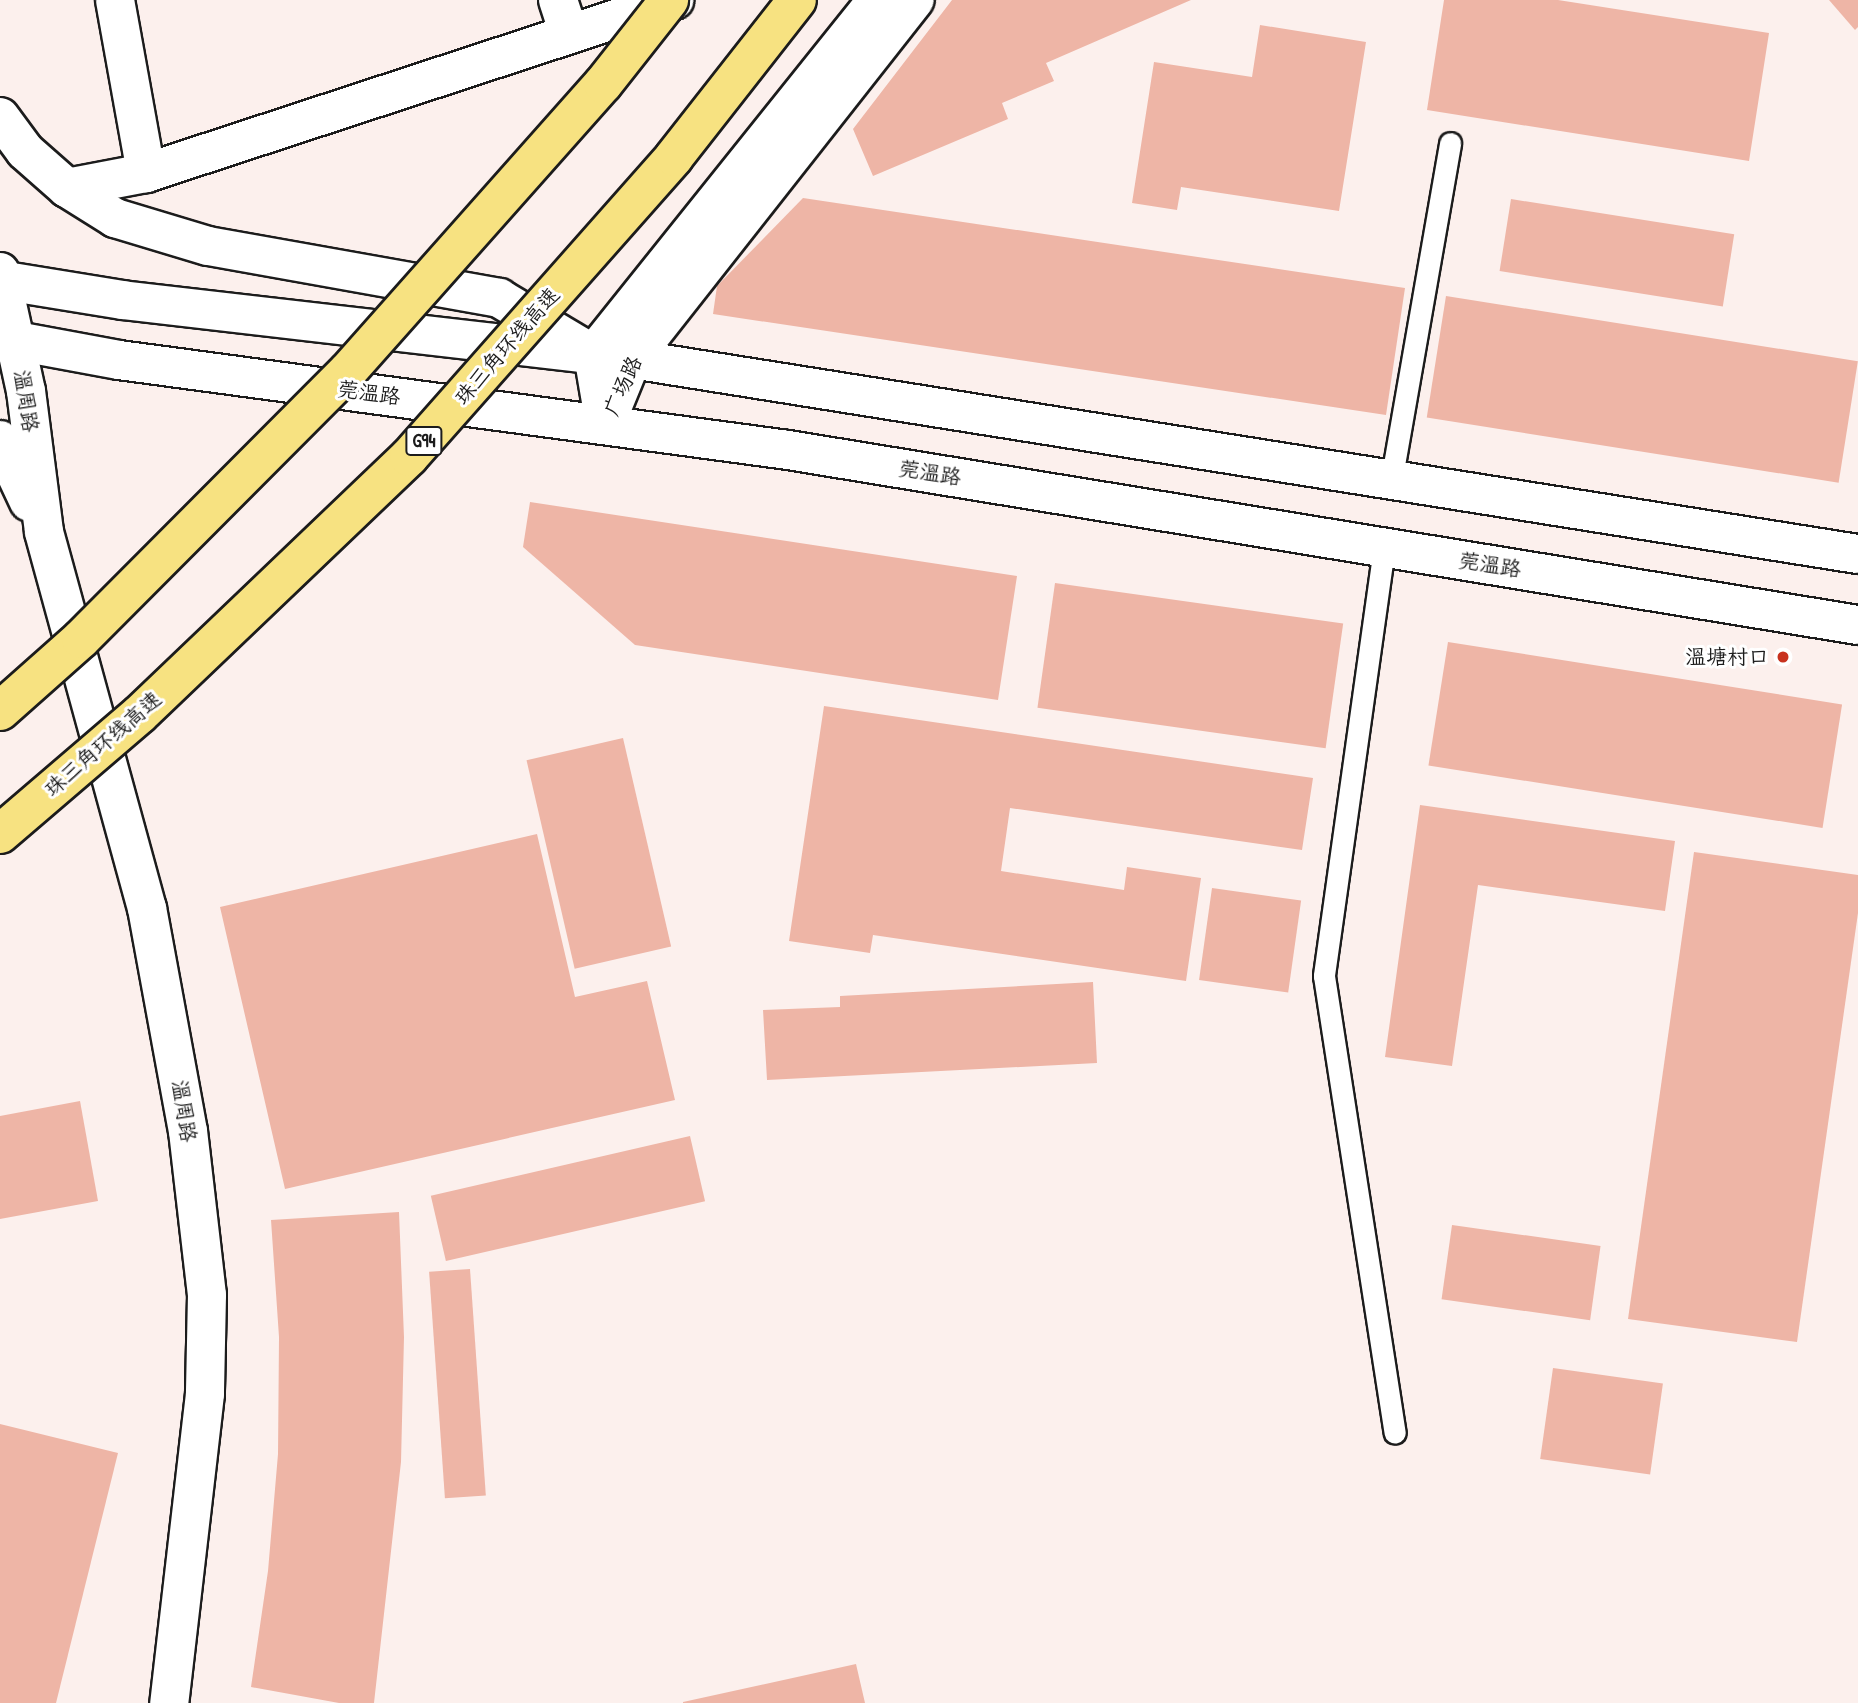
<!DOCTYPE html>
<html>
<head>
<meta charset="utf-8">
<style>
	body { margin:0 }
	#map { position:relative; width:1858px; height:1703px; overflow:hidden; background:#fcf0ed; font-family:"Patrick Hand","LXGW WenKai TC",sans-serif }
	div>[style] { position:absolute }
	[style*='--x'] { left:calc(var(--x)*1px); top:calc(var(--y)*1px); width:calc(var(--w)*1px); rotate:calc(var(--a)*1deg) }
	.building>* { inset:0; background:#eeb5a6; transform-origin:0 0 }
	.roads { filter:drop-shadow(2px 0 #1c1c1c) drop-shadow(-2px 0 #1c1c1c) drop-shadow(0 2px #1c1c1c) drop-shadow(0 -2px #1c1c1c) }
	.service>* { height:21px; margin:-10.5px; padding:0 10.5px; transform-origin:10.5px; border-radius:10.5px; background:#fff }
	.minor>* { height:38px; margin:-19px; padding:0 19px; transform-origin:19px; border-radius:19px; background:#fff }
	.tertiary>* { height:38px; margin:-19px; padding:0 19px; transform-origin:19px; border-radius:19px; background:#fff }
	.secondary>* { height:38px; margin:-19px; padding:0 19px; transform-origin:19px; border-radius:19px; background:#fff }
	.bridges { filter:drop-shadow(2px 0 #1c1c1c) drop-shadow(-2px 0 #1c1c1c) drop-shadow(0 2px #1c1c1c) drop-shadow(0 -2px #1c1c1c) }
	.motorway-bridge>* { height:38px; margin:-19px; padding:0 19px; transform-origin:19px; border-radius:19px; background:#f7e281 }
	.dots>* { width:19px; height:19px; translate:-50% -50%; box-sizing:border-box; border:4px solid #fff; border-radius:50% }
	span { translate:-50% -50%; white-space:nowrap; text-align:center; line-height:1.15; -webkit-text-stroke:6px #fff; paint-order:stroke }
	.shield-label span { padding:2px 5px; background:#fff; border:2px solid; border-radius:5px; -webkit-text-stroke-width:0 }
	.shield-label { font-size:19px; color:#1c1c1c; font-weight:700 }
	.street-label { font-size:21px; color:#1c1c1c }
	.poi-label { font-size:21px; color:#1c1c1c }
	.right { translate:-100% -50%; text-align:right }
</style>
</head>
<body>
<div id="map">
	<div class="building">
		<i style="clip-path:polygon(952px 0,1191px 0,1046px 63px,1054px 81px,1002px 103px,1008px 119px,873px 176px,853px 129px)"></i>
		<i style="clip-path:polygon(1444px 0,1558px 0,1769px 33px,1749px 161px,1427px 110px)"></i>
		<i style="clip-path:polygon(1829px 0,1858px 0,1858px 27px,1855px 30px)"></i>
		<i style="clip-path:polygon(1260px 25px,1366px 42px,1339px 211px,1181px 187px,1177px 210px,1132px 203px,1154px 62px,1252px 77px)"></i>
		<i style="clip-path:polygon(803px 198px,1405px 288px,1386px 415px,713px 314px,717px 286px)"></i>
		<i style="left:1511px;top:199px;width:226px;height:73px;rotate:9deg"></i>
		<i style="left:1446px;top:296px;width:417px;height:123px;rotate:9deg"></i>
		<i style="clip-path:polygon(530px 502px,1017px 576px,998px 700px,635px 645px,523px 547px)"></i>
		<i style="left:1055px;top:583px;width:291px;height:126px;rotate:8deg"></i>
		<i style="left:1448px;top:642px;width:399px;height:125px;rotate:9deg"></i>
		<i style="clip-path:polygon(824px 706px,1313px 778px,1302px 850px,1010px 808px,1001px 871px,1124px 890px,1127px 867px,1201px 878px,1186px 981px,873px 935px,870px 953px,789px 941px)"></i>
		<i style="left:623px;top:738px;width:214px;height:99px;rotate:77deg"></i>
		<i style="clip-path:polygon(1420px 805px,1675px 841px,1665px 911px,1478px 885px,1452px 1066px,1385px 1057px)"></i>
		<i style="clip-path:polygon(537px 834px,575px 997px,647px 981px,675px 1100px,285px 1189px,220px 907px)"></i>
		<i style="clip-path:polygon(1694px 852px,1858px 875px,1858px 913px,1797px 1342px,1628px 1319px)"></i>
		<i style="left:1212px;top:888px;width:90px;height:93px;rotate:8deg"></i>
		<i style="clip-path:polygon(1093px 982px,1097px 1063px,767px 1080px,763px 1010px,840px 1007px,840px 996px)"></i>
		<i style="clip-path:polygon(80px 1101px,98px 1201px,0 1219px,0 1116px)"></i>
		<i style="left:690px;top:1136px;width:67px;height:266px;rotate:77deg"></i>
		<i style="clip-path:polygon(399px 1212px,404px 1337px,401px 1462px,374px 1703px,339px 1703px,251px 1687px,268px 1571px,278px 1454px,279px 1337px,271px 1220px)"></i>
		<i style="left:1452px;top:1225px;width:150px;height:75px;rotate:8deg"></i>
		<i style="left:470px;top:1269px;width:227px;height:41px;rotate:86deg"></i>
		<i style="left:1553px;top:1368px;width:111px;height:92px;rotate:8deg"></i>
		<i style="clip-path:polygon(0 1424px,118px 1453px,56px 1703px,0 1703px)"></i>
		<i style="clip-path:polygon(856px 1664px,865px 1703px,683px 1703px,683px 1702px)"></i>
	</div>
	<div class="roads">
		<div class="service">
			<i style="--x:1391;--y:482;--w:344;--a:-80.1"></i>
			<i style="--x:1384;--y:548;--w:432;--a:98"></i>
			<i style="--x:1324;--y:976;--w:462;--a:81.2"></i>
		</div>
		<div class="minor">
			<i style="--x:115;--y:0;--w:176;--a:79.8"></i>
			<i style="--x:558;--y:0;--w:36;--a:72"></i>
		</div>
		<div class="tertiary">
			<i style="--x:877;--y:0;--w:454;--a:128.7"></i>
			<i style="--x:593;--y:354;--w:72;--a:80.4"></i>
			<i style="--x:605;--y:425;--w:71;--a:-67.8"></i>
			<i style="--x:632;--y:359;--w:457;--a:-51.8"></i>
			<i style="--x:0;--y:117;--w:42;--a:53.7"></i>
			<i style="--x:25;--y:151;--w:56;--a:41.4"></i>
			<i style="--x:67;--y:188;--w:57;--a:32"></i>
			<i style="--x:115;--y:218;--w:97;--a:16.8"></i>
			<i style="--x:208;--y:246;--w:296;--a:10.1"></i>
			<i style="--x:499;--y:298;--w:109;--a:30.8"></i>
			<i style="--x:67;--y:188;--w:80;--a:-10.8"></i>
			<i style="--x:146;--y:173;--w:556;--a:-18.14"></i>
		</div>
		<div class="secondary">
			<i style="--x:0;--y:272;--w:122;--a:77.7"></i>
			<i style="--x:26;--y:391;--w:142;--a:82.7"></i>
			<i style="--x:44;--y:532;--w:390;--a:74.7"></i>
			<i style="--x:147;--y:908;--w:227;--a:79.6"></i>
			<i style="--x:188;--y:1131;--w:165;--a:83.4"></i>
			<i style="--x:207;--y:1295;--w:99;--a:91.2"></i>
			<i style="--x:205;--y:1394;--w:311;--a:96.6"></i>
			<i style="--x:0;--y:280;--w:124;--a:9.3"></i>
			<i style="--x:122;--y:300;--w:513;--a:6.6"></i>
			<i style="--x:632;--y:359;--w:1241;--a:9.04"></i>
			<i style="--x:0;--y:338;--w:121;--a:10.5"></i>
			<i style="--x:119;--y:360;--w:675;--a:7.66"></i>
			<i style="--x:788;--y:450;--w:1084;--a:9.29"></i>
			<i style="--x:0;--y:440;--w:68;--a:64.9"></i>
		</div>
	</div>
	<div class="bridges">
		<div class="motorway-bridge">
			<i style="--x:0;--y:711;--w:108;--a:-41.6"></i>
			<i style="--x:81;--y:639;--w:378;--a:-45.1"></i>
			<i style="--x:348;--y:371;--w:384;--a:-48.4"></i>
			<i style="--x:603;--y:84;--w:107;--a:-51.8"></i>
			<i style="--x:0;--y:834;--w:184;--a:-40.6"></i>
			<i style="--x:140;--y:714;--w:372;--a:-43.7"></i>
			<i style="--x:409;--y:457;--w:400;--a:-48.5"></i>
			<i style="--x:674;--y:157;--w:199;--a:-51.9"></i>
		</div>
	</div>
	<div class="dots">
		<i style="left:1783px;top:657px;background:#c8321e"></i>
	</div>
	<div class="shield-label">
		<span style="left:424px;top:441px">G94</span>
	</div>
	<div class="street-label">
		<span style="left:507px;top:346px;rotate:-49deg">珠三角环线高速</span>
		<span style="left:623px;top:386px;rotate:-66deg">广场路</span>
		<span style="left:369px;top:393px;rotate:8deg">莞温路</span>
		<span style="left:26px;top:401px;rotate:81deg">温周路</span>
		<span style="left:930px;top:473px;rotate:9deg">莞温路</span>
		<span style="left:1490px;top:565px;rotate:9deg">莞温路</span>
		<span style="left:103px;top:744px;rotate:-41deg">珠三角环线高速</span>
		<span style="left:184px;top:1111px;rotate:81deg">温周路</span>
	</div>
	<div class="poi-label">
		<span class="right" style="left:1769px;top:657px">温塘村口</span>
	</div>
</div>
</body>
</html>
